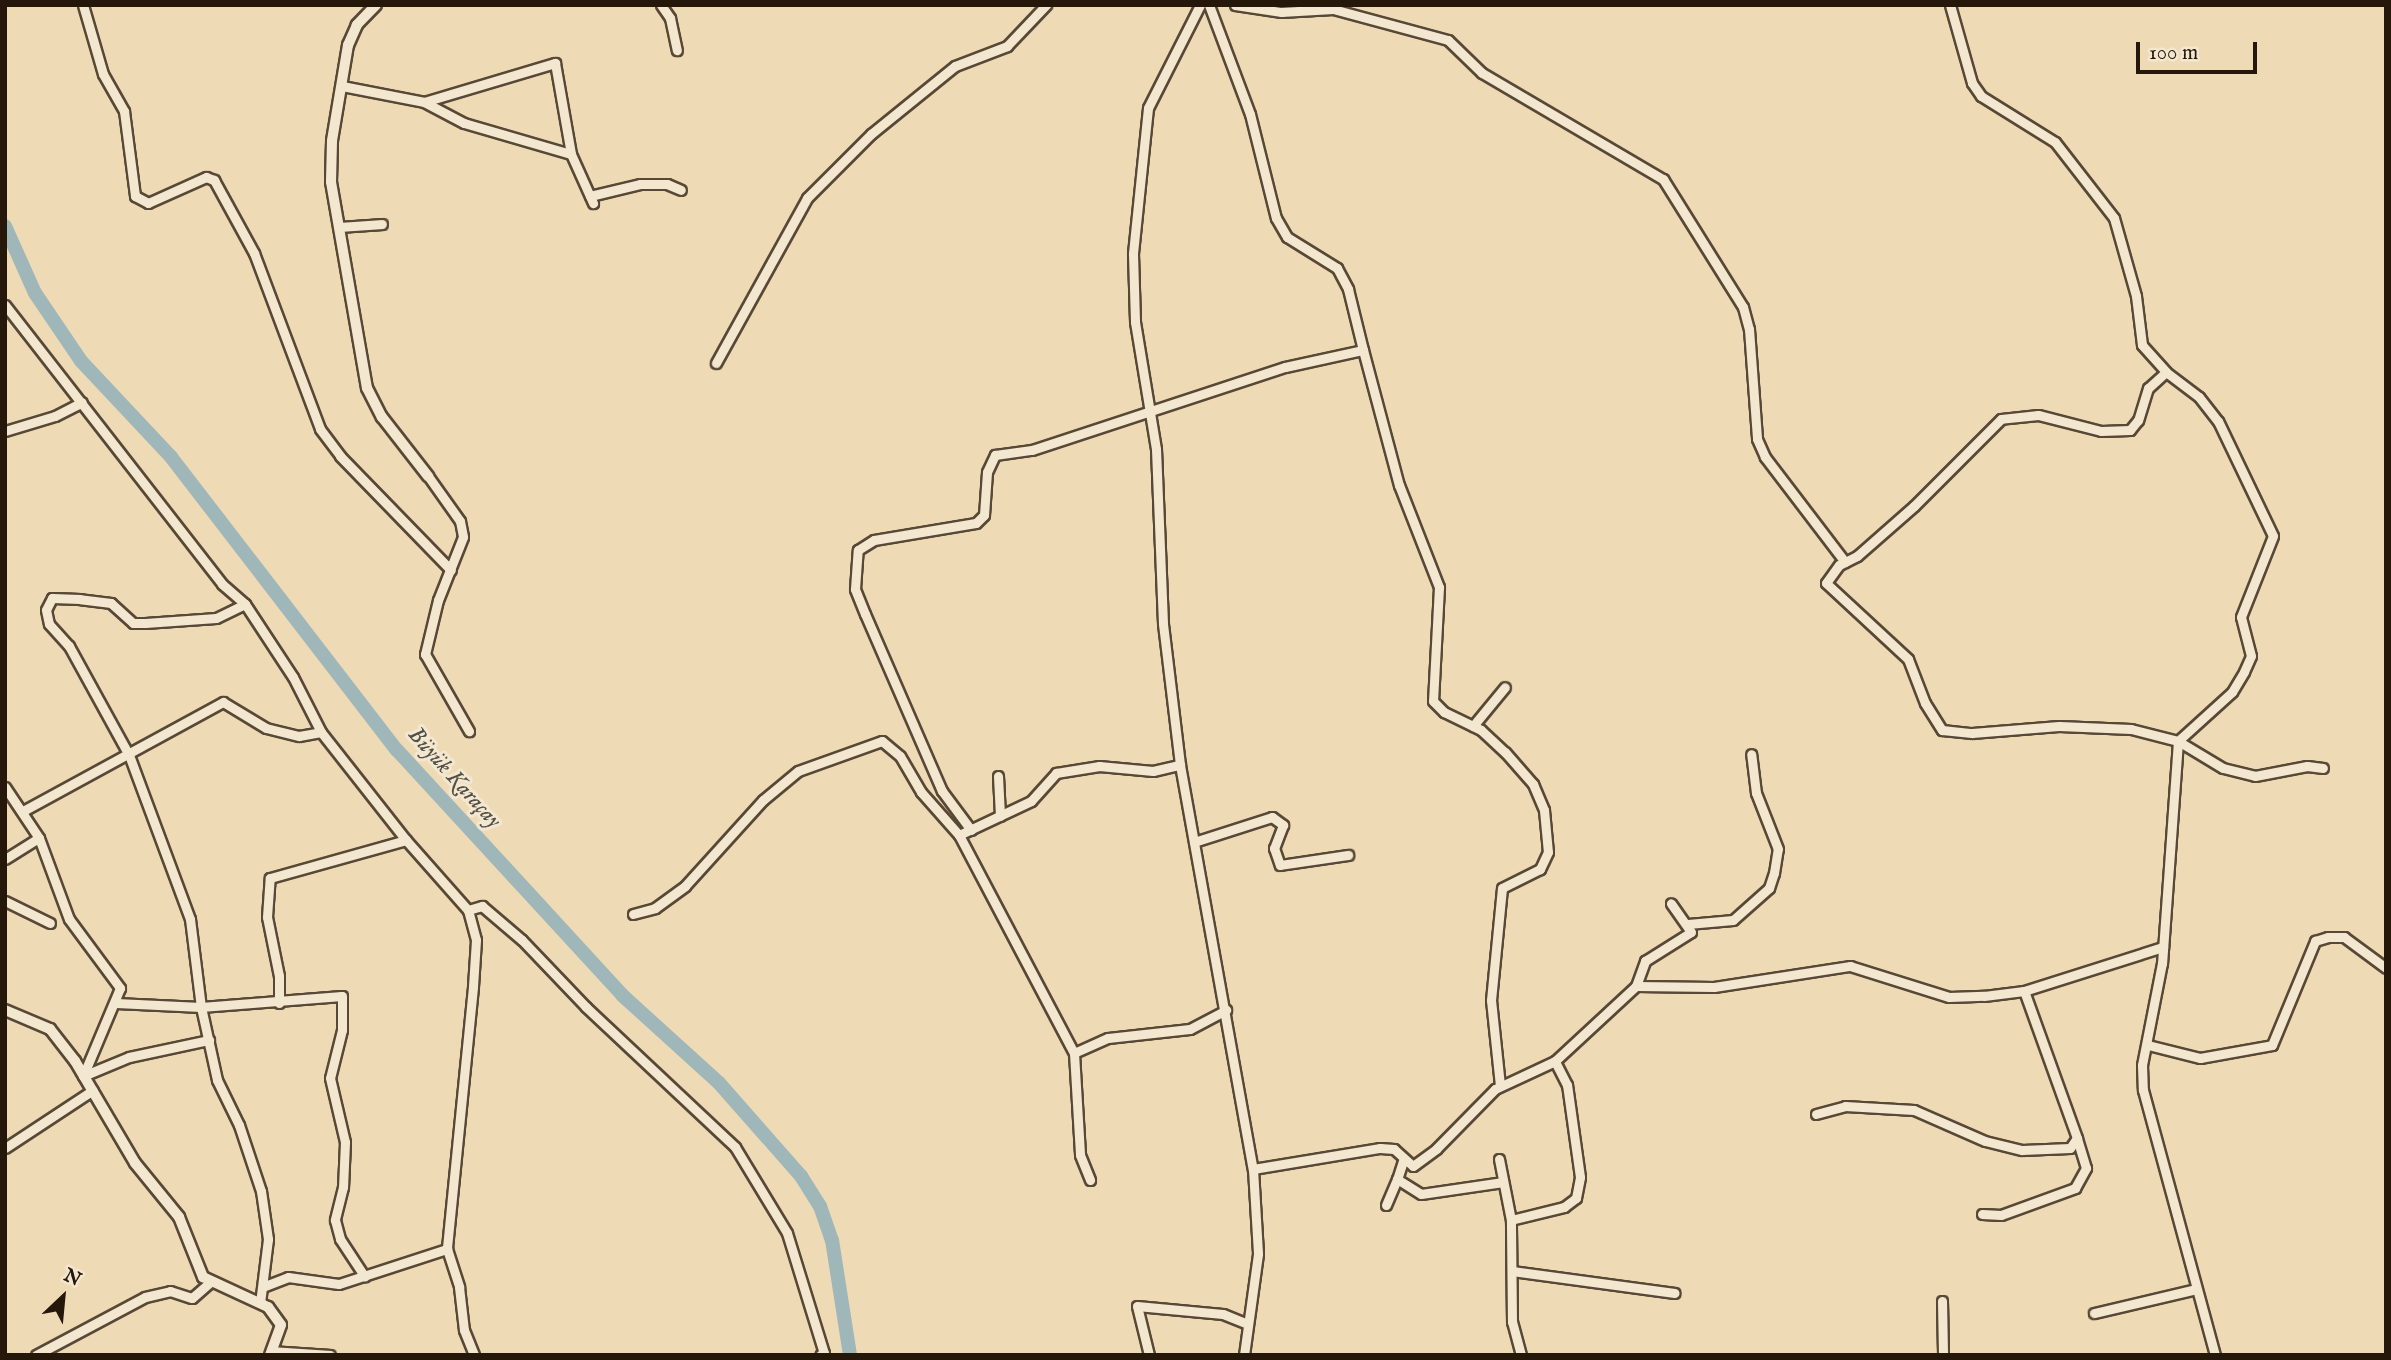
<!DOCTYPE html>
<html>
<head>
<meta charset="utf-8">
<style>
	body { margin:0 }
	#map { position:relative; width:2391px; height:1360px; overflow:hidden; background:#eedab5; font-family:"IM FELL English",serif }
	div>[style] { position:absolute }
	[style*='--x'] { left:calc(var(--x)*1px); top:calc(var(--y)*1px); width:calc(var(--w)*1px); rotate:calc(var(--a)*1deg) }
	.river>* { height:14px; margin:-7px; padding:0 7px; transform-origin:7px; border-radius:7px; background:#a0b7ba }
	.roads { filter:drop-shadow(2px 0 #584836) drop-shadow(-2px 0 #584836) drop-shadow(0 2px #584836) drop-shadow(0 -2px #584836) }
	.minor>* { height:9px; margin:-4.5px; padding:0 4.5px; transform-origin:4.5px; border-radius:4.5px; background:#f4e7cf }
	.tertiary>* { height:10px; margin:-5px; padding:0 5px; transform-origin:5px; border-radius:5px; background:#f4e7cf }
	span { translate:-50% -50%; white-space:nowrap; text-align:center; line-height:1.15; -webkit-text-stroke:6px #f4e7cf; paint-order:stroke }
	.water-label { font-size:23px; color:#514f48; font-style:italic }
	.frame { position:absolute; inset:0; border:7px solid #26170b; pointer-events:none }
	.north { position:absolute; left:28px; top:1262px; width:70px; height:70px; -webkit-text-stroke:5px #f4e7cf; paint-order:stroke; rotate:26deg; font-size:19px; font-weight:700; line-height:28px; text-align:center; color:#26170b }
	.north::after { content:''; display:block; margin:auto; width:24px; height:32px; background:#26170b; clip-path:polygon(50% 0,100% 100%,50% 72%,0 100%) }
	.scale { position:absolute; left:2136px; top:42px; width:121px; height:32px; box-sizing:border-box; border:4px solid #26170b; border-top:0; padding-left:9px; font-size:21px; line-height:24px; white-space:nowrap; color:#26170b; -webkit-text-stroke:5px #f4e7cf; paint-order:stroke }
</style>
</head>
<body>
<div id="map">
	<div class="river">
		<i style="--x:5;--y:226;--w:73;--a:65.9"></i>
		<i style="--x:35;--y:293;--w:82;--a:55.9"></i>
		<i style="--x:81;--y:361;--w:132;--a:46.8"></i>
		<i style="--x:171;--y:457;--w:370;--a:52.4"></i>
		<i style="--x:397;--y:750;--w:333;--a:47.4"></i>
		<i style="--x:622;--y:995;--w:131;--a:42.2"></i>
		<i style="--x:719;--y:1083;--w:124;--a:48.6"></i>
		<i style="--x:801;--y:1176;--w:36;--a:58"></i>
		<i style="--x:820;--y:1206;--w:36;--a:71"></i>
		<i style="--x:832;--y:1240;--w:116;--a:81.1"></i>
	</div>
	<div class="roads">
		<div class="minor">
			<i style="--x:83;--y:5;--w:72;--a:73.8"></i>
			<i style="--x:103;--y:74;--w:43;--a:60.4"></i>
			<i style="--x:124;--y:111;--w:86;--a:82.6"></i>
			<i style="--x:135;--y:196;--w:15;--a:28"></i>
			<i style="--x:148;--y:203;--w:64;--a:-24.1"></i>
			<i style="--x:206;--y:177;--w:9;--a:21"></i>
			<i style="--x:214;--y:180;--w:83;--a:61.3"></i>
			<i style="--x:254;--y:253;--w:188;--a:69.4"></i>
			<i style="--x:320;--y:429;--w:34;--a:53"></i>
			<i style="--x:340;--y:456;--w:159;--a:45.8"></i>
			<i style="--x:661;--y:5;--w:16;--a:55"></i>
			<i style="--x:670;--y:18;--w:33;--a:78"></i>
			<i style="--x:1200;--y:5;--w:115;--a:116.8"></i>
			<i style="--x:1148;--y:108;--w:147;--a:95.9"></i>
			<i style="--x:1133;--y:254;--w:68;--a:88.3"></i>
			<i style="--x:1135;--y:322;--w:129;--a:80.6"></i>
			<i style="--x:1156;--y:449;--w:175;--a:87.7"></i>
			<i style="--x:1163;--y:624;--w:142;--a:83.1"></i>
			<i style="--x:1180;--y:765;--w:411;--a:79.8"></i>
			<i style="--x:1253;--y:1169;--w:85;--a:86.6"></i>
			<i style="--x:1258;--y:1254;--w:102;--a:97.9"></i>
			<i style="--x:1209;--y:5;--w:116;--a:69.4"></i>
			<i style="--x:1250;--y:114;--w:107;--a:76"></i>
			<i style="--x:1276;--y:218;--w:22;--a:60"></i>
			<i style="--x:1287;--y:237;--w:59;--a:31.8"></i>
			<i style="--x:1337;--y:268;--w:24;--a:62"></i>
			<i style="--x:1348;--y:289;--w:63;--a:76.2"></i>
			<i style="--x:1235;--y:5;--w:47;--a:8.7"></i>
			<i style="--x:1281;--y:12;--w:52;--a:-3.3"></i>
			<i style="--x:1333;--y:9;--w:119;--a:15.1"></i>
			<i style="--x:1448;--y:40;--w:47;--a:44.1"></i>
			<i style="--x:1482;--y:73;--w:210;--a:30.4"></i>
			<i style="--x:1663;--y:179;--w:151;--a:58"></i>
			<i style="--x:1743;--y:307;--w:23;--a:75"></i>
			<i style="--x:1749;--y:329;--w:110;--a:85.8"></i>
			<i style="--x:1757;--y:439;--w:20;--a:66"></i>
			<i style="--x:1765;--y:457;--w:132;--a:52.7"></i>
			<i style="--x:1950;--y:5;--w:81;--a:74.2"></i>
			<i style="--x:1972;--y:83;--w:16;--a:55"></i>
			<i style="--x:1981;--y:96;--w:87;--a:31.9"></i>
			<i style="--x:2055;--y:142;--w:96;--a:52.2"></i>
			<i style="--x:2114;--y:218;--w:81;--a:74.2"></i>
			<i style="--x:2136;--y:296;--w:49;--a:83"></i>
			<i style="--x:2142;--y:345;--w:36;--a:48"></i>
			<i style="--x:2166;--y:372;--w:41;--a:37.1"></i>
			<i style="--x:2199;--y:397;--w:31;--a:52"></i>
			<i style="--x:2218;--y:421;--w:127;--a:64.4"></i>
			<i style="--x:2273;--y:536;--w:87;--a:111.6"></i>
			<i style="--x:2241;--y:617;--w:40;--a:75.6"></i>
			<i style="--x:2251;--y:656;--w:17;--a:114"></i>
			<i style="--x:2244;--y:672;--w:23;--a:121"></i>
			<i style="--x:2232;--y:692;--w:73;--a:137.8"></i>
			<i style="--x:2178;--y:741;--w:52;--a:31"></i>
			<i style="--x:2223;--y:768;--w:33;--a:14"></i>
			<i style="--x:2255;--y:776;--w:53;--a:-10.9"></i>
			<i style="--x:2307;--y:766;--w:16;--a:7"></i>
			<i style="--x:342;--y:86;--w:84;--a:11"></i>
			<i style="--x:424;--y:102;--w:45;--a:27.7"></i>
			<i style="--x:464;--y:123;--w:111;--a:16.2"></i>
			<i style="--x:424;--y:102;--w:137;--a:-16.6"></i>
			<i style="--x:555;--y:63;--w:92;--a:80"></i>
			<i style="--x:571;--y:154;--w:54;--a:65.8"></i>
			<i style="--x:590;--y:196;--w:51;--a:-13.5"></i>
			<i style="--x:640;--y:184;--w:27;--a:0"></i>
			<i style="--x:667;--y:184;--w:15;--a:23"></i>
			<i style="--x:340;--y:227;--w:42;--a:-4.1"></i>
			<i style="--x:5;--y:305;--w:353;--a:52.1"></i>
			<i style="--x:222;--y:584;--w:30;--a:41"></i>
			<i style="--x:245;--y:604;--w:87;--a:56.7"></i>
			<i style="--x:293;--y:677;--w:62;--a:63"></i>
			<i style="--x:321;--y:732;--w:137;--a:51.8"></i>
			<i style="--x:406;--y:840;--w:94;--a:48.5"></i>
			<i style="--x:468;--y:910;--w:31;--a:75"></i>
			<i style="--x:476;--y:940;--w:47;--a:93.7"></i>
			<i style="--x:473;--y:987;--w:263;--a:95.7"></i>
			<i style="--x:447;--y:1249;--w:40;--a:72"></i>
			<i style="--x:459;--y:1287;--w:43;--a:83.4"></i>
			<i style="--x:464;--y:1330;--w:27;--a:68"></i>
			<i style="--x:716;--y:363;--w:188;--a:-61.1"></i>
			<i style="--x:807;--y:198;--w:91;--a:-45"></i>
			<i style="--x:871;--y:134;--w:108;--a:-39"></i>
			<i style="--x:955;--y:66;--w:56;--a:-21"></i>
			<i style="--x:1007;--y:46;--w:57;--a:-46.4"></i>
			<i style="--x:2166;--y:372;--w:24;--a:138"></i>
			<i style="--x:2148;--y:388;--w:34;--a:107"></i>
			<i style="--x:2138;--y:420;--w:13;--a:129"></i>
			<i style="--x:2130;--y:430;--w:29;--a:178"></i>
			<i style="--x:2101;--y:431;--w:65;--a:-165.7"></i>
			<i style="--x:2038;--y:415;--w:37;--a:174"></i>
			<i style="--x:2001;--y:419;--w:123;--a:135"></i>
			<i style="--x:1914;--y:506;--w:76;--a:138.7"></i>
			<i style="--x:1857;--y:556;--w:20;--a:153"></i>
			<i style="--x:1839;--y:565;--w:22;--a:126"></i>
			<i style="--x:1826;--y:583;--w:112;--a:42.8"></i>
			<i style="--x:1908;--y:659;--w:47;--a:68.9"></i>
			<i style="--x:1925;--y:703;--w:32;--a:58"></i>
			<i style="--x:1942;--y:730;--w:30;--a:6"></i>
			<i style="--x:1972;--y:733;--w:87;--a:-4.6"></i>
			<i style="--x:2059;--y:726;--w:72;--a:2.4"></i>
			<i style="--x:2131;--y:729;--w:49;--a:14.3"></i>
			<i style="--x:2178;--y:741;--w:223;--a:94.1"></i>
			<i style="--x:2162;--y:963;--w:104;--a:101.1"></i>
			<i style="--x:2142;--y:1065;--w:25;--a:88"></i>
			<i style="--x:2143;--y:1090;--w:275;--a:74.8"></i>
			<i style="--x:5;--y:431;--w:52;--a:-16.7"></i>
			<i style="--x:55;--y:416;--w:30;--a:-27"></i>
			<i style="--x:428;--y:476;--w:55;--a:54.6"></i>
			<i style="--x:460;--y:521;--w:16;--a:79"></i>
			<i style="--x:463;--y:537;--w:68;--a:111.6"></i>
			<i style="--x:438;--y:600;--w:56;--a:103.5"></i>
			<i style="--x:425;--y:654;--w:89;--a:60.3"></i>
			<i style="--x:245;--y:604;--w:32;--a:154"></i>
			<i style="--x:216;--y:618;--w:71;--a:176"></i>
			<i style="--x:145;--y:623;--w:12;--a:180"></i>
			<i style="--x:133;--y:623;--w:30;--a:-138"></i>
			<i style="--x:111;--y:603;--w:31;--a:-173"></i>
			<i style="--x:80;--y:599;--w:28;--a:-178"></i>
			<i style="--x:52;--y:598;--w:13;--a:117"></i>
			<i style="--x:46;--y:610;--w:14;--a:78"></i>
			<i style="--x:49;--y:624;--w:30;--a:48"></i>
			<i style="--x:69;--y:646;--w:124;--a:61.2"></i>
			<i style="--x:129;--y:755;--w:175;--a:69.6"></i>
			<i style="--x:190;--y:919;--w:89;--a:82.9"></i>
			<i style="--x:201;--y:1007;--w:75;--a:77.6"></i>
			<i style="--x:217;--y:1080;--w:50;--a:63.9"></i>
			<i style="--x:239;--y:1125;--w:70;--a:71.6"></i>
			<i style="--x:261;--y:1191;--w:49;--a:81.7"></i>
			<i style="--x:268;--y:1239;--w:64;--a:97.1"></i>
			<i style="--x:1473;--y:726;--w:50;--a:-50.6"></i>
			<i style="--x:998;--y:776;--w:40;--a:87.1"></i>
			<i style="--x:5;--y:787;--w:61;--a:56.3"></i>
			<i style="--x:39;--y:838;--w:86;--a:69.7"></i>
			<i style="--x:69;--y:919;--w:86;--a:53.5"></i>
			<i style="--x:120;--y:988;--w:95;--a:112.8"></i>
			<i style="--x:23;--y:811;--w:228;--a:-28.6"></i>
			<i style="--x:223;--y:702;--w:50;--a:31.2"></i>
			<i style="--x:266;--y:728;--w:34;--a:14"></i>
			<i style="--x:299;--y:736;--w:22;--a:-10"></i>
			<i style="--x:971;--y:830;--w:49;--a:-126.6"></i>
			<i style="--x:942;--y:791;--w:193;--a:-113.5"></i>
			<i style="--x:865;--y:614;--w:27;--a:-112"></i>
			<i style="--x:855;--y:589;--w:39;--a:-86"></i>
			<i style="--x:858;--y:550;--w:19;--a:-32"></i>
			<i style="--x:874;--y:540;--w:103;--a:-9.5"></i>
			<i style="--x:976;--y:523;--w:11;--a:-45"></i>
			<i style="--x:984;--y:515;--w:43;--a:-86"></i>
			<i style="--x:987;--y:472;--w:19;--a:-65"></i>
			<i style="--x:995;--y:455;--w:37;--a:-8"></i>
			<i style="--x:1032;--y:450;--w:266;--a:-18.2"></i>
			<i style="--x:1285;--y:367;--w:80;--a:-12.3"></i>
			<i style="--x:1363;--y:350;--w:140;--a:75.1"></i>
			<i style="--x:1399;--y:485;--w:110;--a:68.6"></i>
			<i style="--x:1439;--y:587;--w:114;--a:93"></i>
			<i style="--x:1433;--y:701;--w:16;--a:45"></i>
			<i style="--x:1444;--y:712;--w:41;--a:25.9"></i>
			<i style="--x:1481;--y:730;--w:33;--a:43"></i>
			<i style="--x:1505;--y:752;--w:43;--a:48.8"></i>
			<i style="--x:1533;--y:784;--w:28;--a:67"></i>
			<i style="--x:1544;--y:810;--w:42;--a:84.6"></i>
			<i style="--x:1548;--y:852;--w:19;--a:115"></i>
			<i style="--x:1540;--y:869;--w:42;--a:153.4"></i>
			<i style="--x:1502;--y:888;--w:113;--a:95.6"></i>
			<i style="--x:1491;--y:1000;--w:86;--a:84"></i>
			<i style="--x:959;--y:835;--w:246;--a:62.2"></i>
			<i style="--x:1074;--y:1053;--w:102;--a:86.6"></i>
			<i style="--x:1080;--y:1155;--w:27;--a:68"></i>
			<i style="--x:1194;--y:842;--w:82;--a:-17.8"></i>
			<i style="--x:1272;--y:817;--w:14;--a:36"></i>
			<i style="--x:1283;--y:825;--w:25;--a:111"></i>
			<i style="--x:1274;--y:848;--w:18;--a:71"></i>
			<i style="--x:1280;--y:865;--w:69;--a:-8.4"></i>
			<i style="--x:5;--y:859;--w:40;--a:-32"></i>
			<i style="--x:5;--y:901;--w:50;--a:26.1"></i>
			<i style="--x:468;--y:910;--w:15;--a:-16"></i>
			<i style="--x:482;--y:906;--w:52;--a:40.4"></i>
			<i style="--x:522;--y:940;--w:93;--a:46.3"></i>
			<i style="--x:586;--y:1007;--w:204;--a:43.2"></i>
			<i style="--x:735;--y:1147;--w:100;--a:58.8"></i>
			<i style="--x:787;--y:1233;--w:126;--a:72.9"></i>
			<i style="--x:824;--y:1353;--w:4;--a:153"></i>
			<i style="--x:633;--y:914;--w:23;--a:-15"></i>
			<i style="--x:655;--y:908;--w:37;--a:-36"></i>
			<i style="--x:685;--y:886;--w:116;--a:-47.8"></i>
			<i style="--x:763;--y:800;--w:45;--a:-39.6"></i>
			<i style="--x:798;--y:771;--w:89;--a:-19.7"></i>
			<i style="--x:882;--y:741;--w:23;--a:40"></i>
			<i style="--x:900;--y:756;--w:42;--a:59.7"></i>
			<i style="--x:921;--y:792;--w:57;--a:48.5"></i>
			<i style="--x:959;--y:835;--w:80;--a:-25.3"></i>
			<i style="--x:1031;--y:801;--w:38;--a:-48"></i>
			<i style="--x:1056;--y:773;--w:44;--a:-9.2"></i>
			<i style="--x:1099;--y:766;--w:54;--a:5.3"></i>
			<i style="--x:1153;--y:771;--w:28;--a:-13"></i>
			<i style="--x:1688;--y:924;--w:45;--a:-5.1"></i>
			<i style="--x:1733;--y:920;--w:48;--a:-41.6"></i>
			<i style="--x:1769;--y:888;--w:16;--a:-72"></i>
			<i style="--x:1774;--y:873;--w:24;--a:-81"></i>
			<i style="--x:1778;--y:849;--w:60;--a:-111.4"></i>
			<i style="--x:1756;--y:793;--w:39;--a:-97"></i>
			<i style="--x:1636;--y:986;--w:78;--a:0.7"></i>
			<i style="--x:1714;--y:987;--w:138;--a:-8.8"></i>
			<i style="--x:1850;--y:966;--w:104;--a:17.4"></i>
			<i style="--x:1949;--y:997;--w:35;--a:-2"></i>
			<i style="--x:1984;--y:996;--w:40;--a:-7.1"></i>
			<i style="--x:2024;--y:991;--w:146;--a:-17.6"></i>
			<i style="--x:116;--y:1003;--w:85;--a:2.7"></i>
			<i style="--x:201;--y:1007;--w:141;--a:-4.5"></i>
			<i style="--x:342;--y:996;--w:34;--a:90"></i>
			<i style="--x:342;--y:1030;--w:49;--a:104"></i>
			<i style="--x:330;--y:1078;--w:66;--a:76.8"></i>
			<i style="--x:345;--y:1142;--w:45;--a:92.5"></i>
			<i style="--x:343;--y:1187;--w:34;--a:104"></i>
			<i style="--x:335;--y:1220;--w:20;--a:75"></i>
			<i style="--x:340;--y:1239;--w:45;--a:56.7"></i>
			<i style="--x:279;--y:1003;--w:27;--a:-90"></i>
			<i style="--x:279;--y:976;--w:60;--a:-101.5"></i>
			<i style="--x:267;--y:917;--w:39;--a:-86"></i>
			<i style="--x:270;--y:878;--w:141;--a:-15.6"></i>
			<i style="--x:2148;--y:1045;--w:54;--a:14"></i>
			<i style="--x:2200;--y:1058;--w:73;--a:-10.2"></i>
			<i style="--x:2272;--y:1045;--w:113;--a:-67.5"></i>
			<i style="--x:2315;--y:941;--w:14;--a:-17"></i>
			<i style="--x:2328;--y:937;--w:16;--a:0"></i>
			<i style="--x:2344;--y:937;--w:52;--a:36.4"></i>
			<i style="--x:1074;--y:1053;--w:37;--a:-24"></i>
			<i style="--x:1108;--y:1038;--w:82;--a:-6.3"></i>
			<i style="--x:1190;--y:1029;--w:41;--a:-27.8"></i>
			<i style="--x:83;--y:1076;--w:50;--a:-22.4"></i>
			<i style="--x:129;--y:1057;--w:82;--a:-12"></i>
			<i style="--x:1816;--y:1114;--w:30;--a:-15"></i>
			<i style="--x:1845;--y:1106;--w:69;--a:3.3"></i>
			<i style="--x:1914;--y:1110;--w:77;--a:23.6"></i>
			<i style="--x:1985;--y:1141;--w:38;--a:14"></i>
			<i style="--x:2022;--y:1150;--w:48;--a:-2.4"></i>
			<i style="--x:2070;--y:1148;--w:12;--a:-55"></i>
			<i style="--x:2077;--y:1138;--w:156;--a:-109.8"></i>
			<i style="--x:5;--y:1148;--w:105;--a:-33.4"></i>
			<i style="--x:1499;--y:1159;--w:62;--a:78.9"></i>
			<i style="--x:1403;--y:1161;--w:19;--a:108"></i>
			<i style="--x:1397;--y:1179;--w:28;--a:32"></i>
			<i style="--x:1421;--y:1194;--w:83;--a:-8.3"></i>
			<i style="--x:1253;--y:1169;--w:129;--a:-9.4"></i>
			<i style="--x:1380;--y:1148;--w:14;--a:4"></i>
			<i style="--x:1394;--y:1149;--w:25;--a:42"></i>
			<i style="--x:1413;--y:1166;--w:29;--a:-36"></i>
			<i style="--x:1436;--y:1149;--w:84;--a:-45.5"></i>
			<i style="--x:1495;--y:1089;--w:66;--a:-25"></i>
			<i style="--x:1555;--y:1061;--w:110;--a:-42.8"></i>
			<i style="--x:1636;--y:986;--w:27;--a:-70"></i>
			<i style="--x:1645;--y:961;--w:54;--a:-32.2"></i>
			<i style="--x:1691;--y:932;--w:35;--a:-125"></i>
			<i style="--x:1386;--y:1205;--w:28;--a:-67"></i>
			<i style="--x:1982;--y:1214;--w:19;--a:3"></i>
			<i style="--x:2001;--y:1215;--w:79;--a:-20"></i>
			<i style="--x:2075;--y:1188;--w:23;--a:-61"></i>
			<i style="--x:2086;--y:1168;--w:31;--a:-107"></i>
			<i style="--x:1512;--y:1271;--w:164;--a:7.7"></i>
			<i style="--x:265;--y:1286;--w:25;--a:-21"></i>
			<i style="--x:288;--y:1277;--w:51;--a:7.8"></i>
			<i style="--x:339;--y:1284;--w:114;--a:-18"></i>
			<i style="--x:1942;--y:1301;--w:54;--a:88.9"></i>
			<i style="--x:2094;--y:1313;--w:105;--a:-13.2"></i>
			<i style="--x:271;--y:1351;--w:59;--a:3.9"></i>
			<i style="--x:36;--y:1355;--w:123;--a:-28"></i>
			<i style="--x:145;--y:1297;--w:26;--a:-13"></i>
			<i style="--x:170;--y:1291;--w:23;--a:18"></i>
			<i style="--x:192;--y:1298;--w:23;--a:-41"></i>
			<i style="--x:1149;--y:1355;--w:50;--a:-103.8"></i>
			<i style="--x:1137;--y:1306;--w:86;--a:5.3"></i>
			<i style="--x:1223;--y:1314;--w:27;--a:22"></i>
			<i style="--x:1521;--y:1355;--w:34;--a:-105"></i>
			<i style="--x:1512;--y:1322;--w:102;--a:-90.6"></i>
			<i style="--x:1511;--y:1220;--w:55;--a:-13.8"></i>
			<i style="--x:1564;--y:1207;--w:15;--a:-37"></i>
			<i style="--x:1576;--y:1198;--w:21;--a:-79"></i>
			<i style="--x:1580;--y:1177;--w:93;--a:-98"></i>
			<i style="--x:1567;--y:1085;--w:27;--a:-117"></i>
		</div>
		<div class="tertiary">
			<i style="--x:376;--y:5;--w:28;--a:134"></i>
			<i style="--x:357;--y:25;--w:22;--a:114"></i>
			<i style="--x:348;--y:45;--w:97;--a:99.5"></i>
			<i style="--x:332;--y:141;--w:41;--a:91.4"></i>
			<i style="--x:331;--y:182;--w:209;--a:80.1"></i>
			<i style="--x:367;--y:388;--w:33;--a:63"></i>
			<i style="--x:382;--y:417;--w:75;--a:52.1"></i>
			<i style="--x:5;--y:1010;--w:49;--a:22.9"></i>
			<i style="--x:50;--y:1029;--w:41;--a:52"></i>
			<i style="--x:75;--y:1061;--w:118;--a:59.5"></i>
			<i style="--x:135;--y:1163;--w:70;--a:50.8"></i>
			<i style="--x:179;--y:1217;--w:65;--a:68.2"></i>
			<i style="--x:203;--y:1277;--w:72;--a:24.8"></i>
			<i style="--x:268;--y:1307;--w:22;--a:54"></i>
			<i style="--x:281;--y:1325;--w:32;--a:110"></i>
		</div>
	</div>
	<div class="water-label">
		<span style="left:454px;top:778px;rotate:48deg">Büyük Karaçay</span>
	</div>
	<div class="frame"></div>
	<div class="north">N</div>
	<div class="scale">100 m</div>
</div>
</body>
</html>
